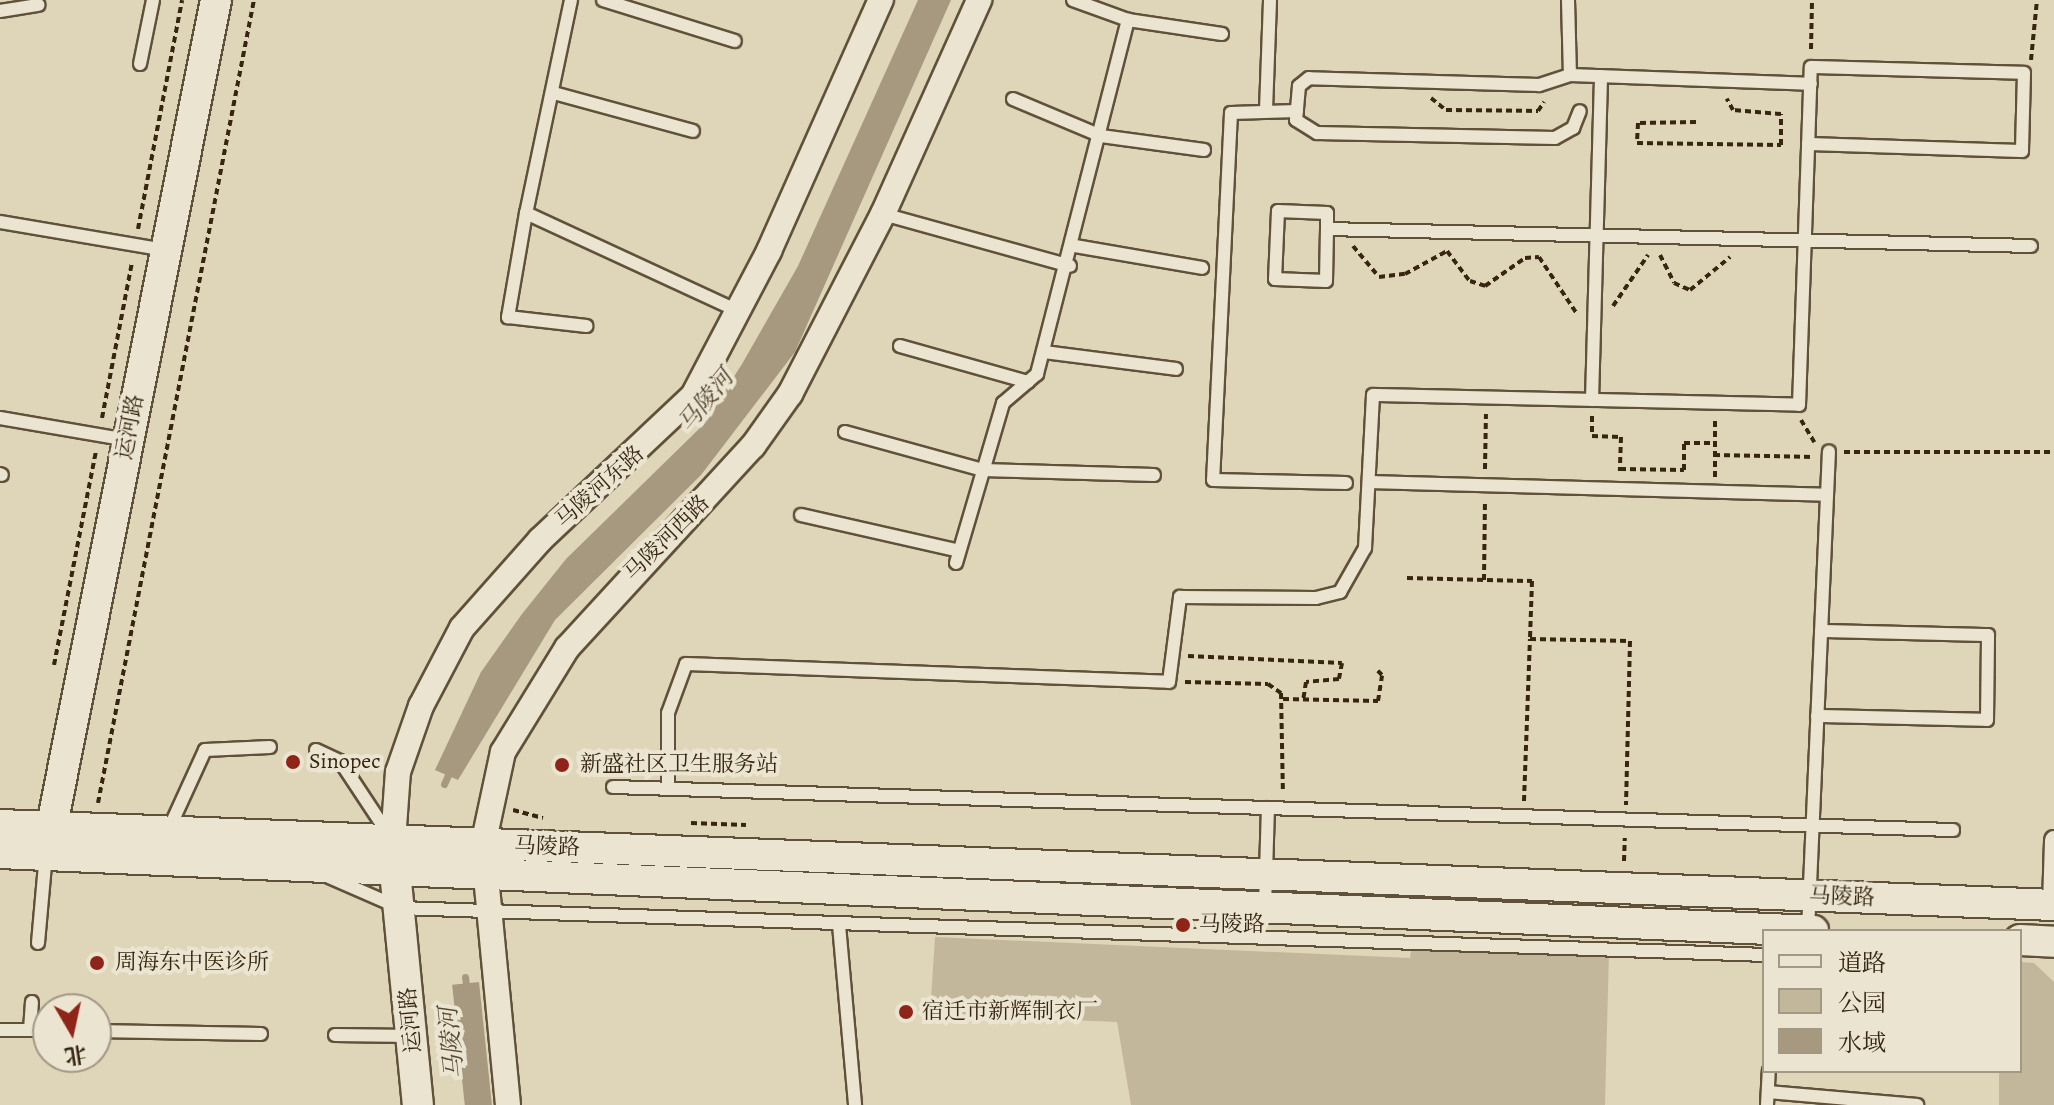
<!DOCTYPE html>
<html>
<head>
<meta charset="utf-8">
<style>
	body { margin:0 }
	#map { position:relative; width:2054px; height:1105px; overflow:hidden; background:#dfd5b8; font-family:Alegreya,"Noto Serif SC",serif }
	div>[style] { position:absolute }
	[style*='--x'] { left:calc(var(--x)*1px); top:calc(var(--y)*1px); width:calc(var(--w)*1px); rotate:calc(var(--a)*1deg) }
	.green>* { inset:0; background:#c2b79b }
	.water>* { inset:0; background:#a6997f; transform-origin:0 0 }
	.stream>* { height:7px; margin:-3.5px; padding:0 3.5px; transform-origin:3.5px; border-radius:3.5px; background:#a6997f }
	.path>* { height:4px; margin-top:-2px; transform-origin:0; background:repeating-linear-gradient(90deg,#362510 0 6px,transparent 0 10px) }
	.roads { filter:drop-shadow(2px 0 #60513a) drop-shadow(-2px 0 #60513a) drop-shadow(0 2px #60513a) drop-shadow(0 -2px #60513a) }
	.service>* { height:12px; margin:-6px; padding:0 6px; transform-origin:6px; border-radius:6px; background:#eae4d1 }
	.pedestrian>* { height:18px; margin:-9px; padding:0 9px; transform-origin:9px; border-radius:9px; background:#eae4d1 }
	.minor>* { height:24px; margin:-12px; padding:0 12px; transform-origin:12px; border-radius:12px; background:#eae4d1 }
	.tertiary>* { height:30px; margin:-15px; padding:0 15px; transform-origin:15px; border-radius:15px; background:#eae4d1 }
	.dots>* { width:22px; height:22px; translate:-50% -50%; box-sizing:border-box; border:4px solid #eae4d1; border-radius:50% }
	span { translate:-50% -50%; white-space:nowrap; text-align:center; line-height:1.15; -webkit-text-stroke:8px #eae4d1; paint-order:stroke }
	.street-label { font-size:22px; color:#362510 }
	.poi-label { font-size:22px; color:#362510 }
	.left { translate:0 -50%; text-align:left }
	.water-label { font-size:24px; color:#584831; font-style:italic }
	.legend { position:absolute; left:1762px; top:929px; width:260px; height:144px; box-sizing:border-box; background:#eae4d1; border:2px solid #a29884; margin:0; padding:10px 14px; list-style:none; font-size:24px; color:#362510 }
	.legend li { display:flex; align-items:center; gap:16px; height:40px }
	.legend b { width:40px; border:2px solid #a29884 }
	.north { position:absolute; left:32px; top:993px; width:80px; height:80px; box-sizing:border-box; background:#eae4d1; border:2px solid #a29884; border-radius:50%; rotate:171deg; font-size:22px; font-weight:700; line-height:32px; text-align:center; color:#362510 }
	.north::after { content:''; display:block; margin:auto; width:28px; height:36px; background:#8f2418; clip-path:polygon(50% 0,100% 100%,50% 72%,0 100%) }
</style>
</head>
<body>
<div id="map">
	<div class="green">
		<i style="clip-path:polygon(935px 937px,1410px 958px,1412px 944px,1609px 951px,1605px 1105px,1131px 1105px,1117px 1022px,930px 1014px)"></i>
		<i style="clip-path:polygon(2020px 962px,2034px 963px,2054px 982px,2054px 1105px,1999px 1105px,1999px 1071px,2020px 1071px)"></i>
	</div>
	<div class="water">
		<i style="clip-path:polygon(918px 0,951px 0,795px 352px,701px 475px,555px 620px,458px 780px,435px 770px,481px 672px,522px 614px,566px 559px,703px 425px,742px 364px,798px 266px)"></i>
		<i style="left:479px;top:982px;width:124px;height:27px;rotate:84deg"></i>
	</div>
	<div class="stream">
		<i style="--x:444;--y:784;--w:17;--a:-66"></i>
		<i style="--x:465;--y:977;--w:14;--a:82"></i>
	</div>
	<div class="path">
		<i style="--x:1811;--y:49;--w:49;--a:-88.8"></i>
		<i style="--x:2031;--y:60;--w:60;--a:-84.3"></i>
		<i style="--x:1431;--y:98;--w:19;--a:39"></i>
		<i style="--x:1446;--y:110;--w:92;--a:0.6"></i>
		<i style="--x:1538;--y:111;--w:11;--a:-56"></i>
		<i style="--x:1696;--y:122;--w:58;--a:179"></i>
		<i style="--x:1638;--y:123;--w:20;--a:93"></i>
		<i style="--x:1637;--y:143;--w:144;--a:0.8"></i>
		<i style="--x:1781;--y:145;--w:31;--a:-90"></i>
		<i style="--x:1781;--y:114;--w:48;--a:-175.2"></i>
		<i style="--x:1733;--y:110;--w:13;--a:-119"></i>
		<i style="--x:138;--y:229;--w:233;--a:-79.1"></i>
		<i style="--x:1353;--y:246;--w:40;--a:50"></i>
		<i style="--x:1379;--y:277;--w:26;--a:-7"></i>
		<i style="--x:1405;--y:274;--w:48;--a:-28.7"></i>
		<i style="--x:1447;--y:251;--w:38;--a:53"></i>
		<i style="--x:1470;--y:281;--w:16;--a:18"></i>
		<i style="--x:1485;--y:286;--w:49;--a:-35"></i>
		<i style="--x:1525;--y:258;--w:14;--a:-4"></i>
		<i style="--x:1539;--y:257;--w:69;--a:56.3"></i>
		<i style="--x:1660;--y:255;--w:31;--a:63"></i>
		<i style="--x:1674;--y:283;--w:17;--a:24"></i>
		<i style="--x:1690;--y:290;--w:52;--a:-39.5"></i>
		<i style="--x:1613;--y:306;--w:62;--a:-55.5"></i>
		<i style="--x:1592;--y:416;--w:20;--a:90"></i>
		<i style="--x:1592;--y:436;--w:29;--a:2"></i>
		<i style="--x:1621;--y:437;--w:34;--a:92"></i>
		<i style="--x:102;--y:418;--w:159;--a:-79.1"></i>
		<i style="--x:1801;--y:420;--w:26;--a:59"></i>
		<i style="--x:1844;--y:452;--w:210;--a:0"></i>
		<i style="--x:1714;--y:455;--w:100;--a:1.1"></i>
		<i style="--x:1485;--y:469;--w:55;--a:-89"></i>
		<i style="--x:1620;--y:469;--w:64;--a:0.9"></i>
		<i style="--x:1684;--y:470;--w:27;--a:-90"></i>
		<i style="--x:1684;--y:443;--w:31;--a:0"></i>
		<i style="--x:1715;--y:477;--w:59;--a:-90"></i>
		<i style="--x:1407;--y:578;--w:125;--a:1.4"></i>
		<i style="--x:1532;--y:581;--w:58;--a:92"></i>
		<i style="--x:1484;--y:580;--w:78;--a:-89.3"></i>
		<i style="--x:1188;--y:656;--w:154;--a:2.6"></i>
		<i style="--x:1342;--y:663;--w:16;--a:101"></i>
		<i style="--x:1339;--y:679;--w:33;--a:175"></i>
		<i style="--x:1306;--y:682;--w:18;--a:99"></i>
		<i style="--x:54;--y:665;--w:219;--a:-78.9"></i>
		<i style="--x:1185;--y:682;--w:83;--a:1.4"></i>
		<i style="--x:1268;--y:684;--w:16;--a:35"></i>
		<i style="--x:1281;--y:693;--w:100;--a:88.9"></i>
		<i style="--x:1283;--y:699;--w:95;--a:1.2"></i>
		<i style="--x:1378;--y:701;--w:26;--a:-81"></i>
		<i style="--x:1382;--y:675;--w:10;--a:-135"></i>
		<i style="--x:1524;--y:801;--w:162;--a:-87.9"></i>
		<i style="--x:1530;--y:639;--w:100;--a:1.1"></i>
		<i style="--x:1630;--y:641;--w:164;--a:91.4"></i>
		<i style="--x:98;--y:803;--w:818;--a:-79.01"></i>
		<i style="--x:513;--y:810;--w:31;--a:15"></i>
		<i style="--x:691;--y:823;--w:55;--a:2.1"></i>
		<i style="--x:1624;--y:861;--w:23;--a:-88"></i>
	</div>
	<div class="roads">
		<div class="service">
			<i style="--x:571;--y:0;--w:218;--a:101.9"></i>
			<i style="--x:526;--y:213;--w:234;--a:24.8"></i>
			<i style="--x:603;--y:0;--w:138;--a:17.3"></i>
			<i style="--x:1073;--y:0;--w:59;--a:20"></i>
			<i style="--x:1128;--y:20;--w:95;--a:8.5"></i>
			<i style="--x:1568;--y:0;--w:75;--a:88.5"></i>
			<i style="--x:1570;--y:75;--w:241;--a:2.1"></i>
			<i style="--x:0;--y:11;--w:39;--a:-9"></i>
			<i style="--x:140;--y:64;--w:65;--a:-78.5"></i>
			<i style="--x:1570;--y:75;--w:33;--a:162"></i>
			<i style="--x:1539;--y:85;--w:230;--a:-178.3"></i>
			<i style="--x:1309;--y:78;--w:13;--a:141"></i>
			<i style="--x:1299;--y:86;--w:34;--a:95"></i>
			<i style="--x:1296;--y:120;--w:25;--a:32"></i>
			<i style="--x:1317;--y:133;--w:238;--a:1.2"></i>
			<i style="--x:1555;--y:138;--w:21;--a:-29"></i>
			<i style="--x:1573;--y:128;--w:18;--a:-68"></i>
			<i style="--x:554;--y:93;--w:144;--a:15.3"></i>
			<i style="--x:1013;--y:99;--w:95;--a:22.8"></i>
			<i style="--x:1101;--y:136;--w:104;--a:7.7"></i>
			<i style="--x:1266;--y:110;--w:110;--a:-87.9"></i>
			<i style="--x:1297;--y:111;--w:66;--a:178.3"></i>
			<i style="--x:1231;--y:113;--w:367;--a:92.8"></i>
			<i style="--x:1213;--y:480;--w:133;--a:1.3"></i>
			<i style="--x:526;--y:213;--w:106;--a:99.8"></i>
			<i style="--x:508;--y:317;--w:79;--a:6.6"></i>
			<i style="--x:883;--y:214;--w:194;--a:15.5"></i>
			<i style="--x:0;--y:222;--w:167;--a:9.6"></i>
			<i style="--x:1327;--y:229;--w:16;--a:-90"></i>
			<i style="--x:1327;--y:213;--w:49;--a:-177.7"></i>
			<i style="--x:1278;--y:211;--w:68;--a:92.5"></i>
			<i style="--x:1275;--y:279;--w:51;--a:2.2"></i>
			<i style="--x:1326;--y:281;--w:52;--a:-88.9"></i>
			<i style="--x:1327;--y:229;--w:704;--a:1.38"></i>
			<i style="--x:1075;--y:246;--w:129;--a:9.8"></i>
			<i style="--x:900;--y:346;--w:133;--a:15.7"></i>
			<i style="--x:1044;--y:352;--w:133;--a:7.3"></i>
			<i style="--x:1592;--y:400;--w:324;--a:-88.4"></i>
			<i style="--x:0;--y:418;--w:129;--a:9.8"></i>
			<i style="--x:845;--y:432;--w:143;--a:15.4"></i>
			<i style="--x:983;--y:470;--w:171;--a:1.7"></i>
			<i style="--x:0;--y:474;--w:2;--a:27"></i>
			<i style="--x:1369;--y:482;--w:458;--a:1.6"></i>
			<i style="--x:801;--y:515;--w:162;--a:12.8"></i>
			<i style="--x:956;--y:563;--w:167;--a:-73.6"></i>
			<i style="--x:1003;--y:403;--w:45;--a:-40.5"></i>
			<i style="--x:1037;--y:374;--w:366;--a:-75.6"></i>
			<i style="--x:1817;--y:716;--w:170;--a:1.3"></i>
			<i style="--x:1987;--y:720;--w:85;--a:-89.3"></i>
			<i style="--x:1988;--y:635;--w:167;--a:-178.6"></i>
			<i style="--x:316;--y:750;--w:26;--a:25"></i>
			<i style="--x:340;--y:761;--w:92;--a:56.5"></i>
			<i style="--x:613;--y:787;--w:1341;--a:1.84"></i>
			<i style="--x:668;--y:789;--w:76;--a:-90"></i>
			<i style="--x:668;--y:713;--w:52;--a:-69.8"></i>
			<i style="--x:686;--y:664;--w:483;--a:2.1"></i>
			<i style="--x:1169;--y:682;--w:86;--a:-82.6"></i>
			<i style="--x:1180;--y:597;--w:136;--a:0.4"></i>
			<i style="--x:1316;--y:598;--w:25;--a:-14"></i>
			<i style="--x:1340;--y:592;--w:51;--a:-60.4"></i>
			<i style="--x:1365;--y:548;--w:153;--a:-87"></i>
			<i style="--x:1373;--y:395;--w:426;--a:1.3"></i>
			<i style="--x:1799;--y:405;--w:338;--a:-88"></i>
			<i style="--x:1811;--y:67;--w:213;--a:1.6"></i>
			<i style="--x:2024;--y:73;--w:78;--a:91.5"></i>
			<i style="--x:2022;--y:151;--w:214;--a:-178.1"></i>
			<i style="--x:168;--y:831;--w:89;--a:-65.4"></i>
			<i style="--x:205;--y:750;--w:65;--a:-2.6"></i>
			<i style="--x:329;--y:877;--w:77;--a:23.6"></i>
			<i style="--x:400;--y:908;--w:1365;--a:1.97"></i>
			<i style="--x:1265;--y:907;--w:99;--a:-88.3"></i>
			<i style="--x:839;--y:925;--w:181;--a:84.9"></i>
			<i style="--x:1808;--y:931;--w:480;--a:-87.5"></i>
			<i style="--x:38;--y:943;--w:89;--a:-84.9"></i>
			<i style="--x:0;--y:1030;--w:48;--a:0"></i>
			<i style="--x:30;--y:1030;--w:28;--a:-86"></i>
			<i style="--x:96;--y:1031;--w:165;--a:1"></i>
			<i style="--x:335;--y:1035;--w:77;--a:0.7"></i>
			<i style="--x:1768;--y:1092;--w:150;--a:5"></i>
			<i style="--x:1767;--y:1105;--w:34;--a:-87"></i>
		</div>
		<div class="pedestrian">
			<i style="--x:2052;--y:905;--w:65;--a:-88.2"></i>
		</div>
		<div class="minor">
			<i style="--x:393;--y:841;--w:69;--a:-85.9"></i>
			<i style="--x:398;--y:772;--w:70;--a:-70.8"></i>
			<i style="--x:421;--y:706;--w:88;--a:-62.3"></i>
			<i style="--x:462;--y:628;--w:118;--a:-48.4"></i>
			<i style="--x:540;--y:540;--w:210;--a:-43.3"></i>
			<i style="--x:693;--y:396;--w:164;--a:-62.3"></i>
			<i style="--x:769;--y:251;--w:275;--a:-66"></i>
			<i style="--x:508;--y:1105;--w:261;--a:-95.5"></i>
			<i style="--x:483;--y:845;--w:95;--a:-77.9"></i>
			<i style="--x:503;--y:752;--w:122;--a:-58.4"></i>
			<i style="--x:567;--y:648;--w:275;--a:-47.4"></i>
			<i style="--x:753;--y:446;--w:64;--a:-54.6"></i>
			<i style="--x:790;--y:394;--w:203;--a:-62.7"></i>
			<i style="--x:883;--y:214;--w:235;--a:-65.8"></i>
		</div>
		<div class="tertiary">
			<i style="--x:0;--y:825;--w:2056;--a:2.23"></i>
			<i style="--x:48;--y:845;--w:862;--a:-78.76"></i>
			<i style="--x:393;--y:851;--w:255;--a:84.4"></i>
			<i style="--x:0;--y:853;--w:1815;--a:2.46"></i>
			<i style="--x:2020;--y:940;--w:34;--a:3"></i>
		</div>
	</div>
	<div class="dots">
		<i style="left:293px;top:762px;background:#8f2418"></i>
		<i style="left:562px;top:765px;background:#8f2418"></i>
		<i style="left:1183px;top:925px;background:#8f2418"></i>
		<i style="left:97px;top:963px;background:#8f2418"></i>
		<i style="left:906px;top:1012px;background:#8f2418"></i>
	</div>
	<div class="street-label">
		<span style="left:130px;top:427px;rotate:-79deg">运河路</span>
		<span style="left:600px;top:487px;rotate:-42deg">马陵河东路</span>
		<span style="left:667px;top:538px;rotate:-45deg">马陵河西路</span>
		<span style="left:547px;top:847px;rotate:2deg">马陵路</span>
		<span style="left:1842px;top:897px;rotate:2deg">马陵路</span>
		<span style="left:411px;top:1020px;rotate:-95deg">运河路</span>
	</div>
	<div class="poi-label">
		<span class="left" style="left:309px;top:762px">Sinopec</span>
		<span class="left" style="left:580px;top:765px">新盛社区卫生服务站</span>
		<span class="left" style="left:1199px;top:925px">马陵路</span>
		<span class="left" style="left:115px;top:963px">周海东中医诊所</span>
		<span class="left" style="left:922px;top:1012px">宿迁市新辉制衣厂</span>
	</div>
	<div class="water-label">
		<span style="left:706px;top:401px;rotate:-51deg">马陵河</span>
		<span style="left:452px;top:1043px;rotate:-96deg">马陵河</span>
	</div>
	<ul class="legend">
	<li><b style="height:10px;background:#eae4d1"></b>道路</li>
	<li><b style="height:22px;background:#c2b79b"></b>公园</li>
	<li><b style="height:22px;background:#a6997f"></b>水域</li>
	</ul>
	<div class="north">北</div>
</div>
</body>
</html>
